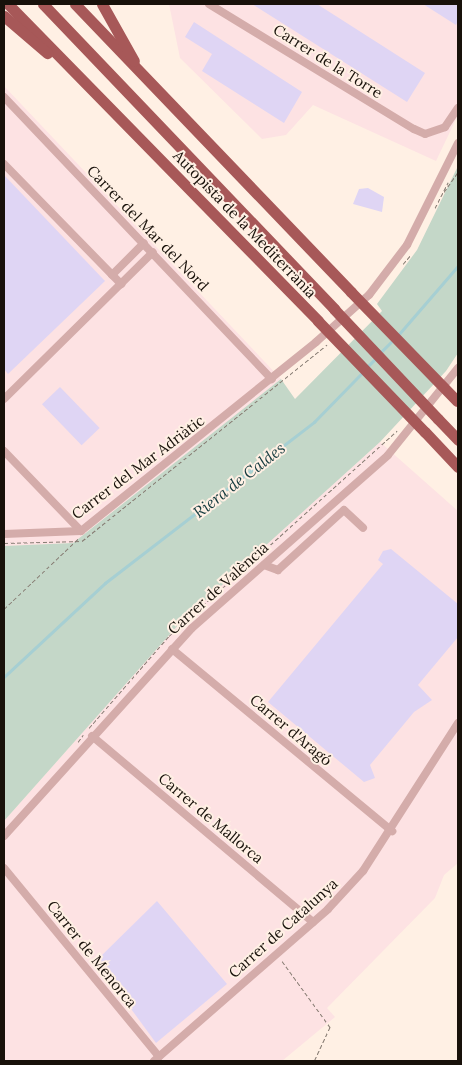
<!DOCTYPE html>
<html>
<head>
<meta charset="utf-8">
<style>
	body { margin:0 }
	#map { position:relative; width:462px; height:1065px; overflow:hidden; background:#fff0e4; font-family:Lora,serif }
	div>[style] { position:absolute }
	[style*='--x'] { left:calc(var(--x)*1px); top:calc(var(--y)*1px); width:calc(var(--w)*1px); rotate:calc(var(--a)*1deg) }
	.industrial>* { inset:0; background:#fde2e3 }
	.green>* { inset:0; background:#c4d7c8 }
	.stream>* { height:2.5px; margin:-1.25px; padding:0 1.25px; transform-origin:1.25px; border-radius:1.25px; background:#a6cfd3 }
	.building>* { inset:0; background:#dfd5f4; transform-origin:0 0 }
	.path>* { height:1px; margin-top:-0.5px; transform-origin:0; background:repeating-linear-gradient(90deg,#857a71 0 4px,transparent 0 6.5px) }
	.minor>* { height:8px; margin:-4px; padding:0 4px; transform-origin:4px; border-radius:4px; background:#d4acaa }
	.highway>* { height:11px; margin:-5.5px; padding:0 5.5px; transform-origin:5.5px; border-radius:5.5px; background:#a75858 }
	.highway-bridge>* { height:11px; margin:-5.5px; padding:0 5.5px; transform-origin:5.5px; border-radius:5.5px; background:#a75858 }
	span { translate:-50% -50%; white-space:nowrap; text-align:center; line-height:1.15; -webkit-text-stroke:4px #fff0e4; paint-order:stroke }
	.street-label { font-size:15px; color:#18110a }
	.water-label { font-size:16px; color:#133a3e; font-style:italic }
	.frame { position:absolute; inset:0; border:5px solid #18110a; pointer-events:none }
</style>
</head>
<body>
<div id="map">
	<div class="industrial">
		<i style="clip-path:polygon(169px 4px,458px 4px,458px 115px,436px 161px,313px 105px,286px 135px,262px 139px,180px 58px)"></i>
		<i style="clip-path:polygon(4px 86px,281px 379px,73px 543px,4px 546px)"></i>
		<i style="clip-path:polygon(380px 442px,458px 511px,458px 863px,444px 875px,435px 898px,327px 1008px,335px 1017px,282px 1061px,4px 1061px,4px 821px,179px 624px)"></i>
	</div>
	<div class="green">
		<i style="clip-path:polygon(458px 166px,458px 353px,446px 371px,380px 442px,179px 624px,4px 821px,4px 546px,73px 543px,281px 379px,295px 399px,382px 311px,377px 304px,417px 250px)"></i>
	</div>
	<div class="stream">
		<i style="--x:399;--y:334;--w:90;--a:-49.1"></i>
		<i style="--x:381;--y:352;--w:17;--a:-45"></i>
		<i style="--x:367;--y:367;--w:13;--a:-45"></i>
		<i style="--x:4;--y:677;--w:138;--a:-42.9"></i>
		<i style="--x:105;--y:583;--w:264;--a:-37.6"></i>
		<i style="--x:314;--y:422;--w:69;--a:-45.6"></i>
	</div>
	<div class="building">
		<i style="clip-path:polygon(252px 4px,317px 4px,425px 73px,407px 102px)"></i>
		<i style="clip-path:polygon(423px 4px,458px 4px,458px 21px,456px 25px)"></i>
		<i style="clip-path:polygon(194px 22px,302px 92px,284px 123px,202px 71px,212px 54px,185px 37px)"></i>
		<i style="clip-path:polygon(4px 175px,105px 281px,8px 374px,4px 369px)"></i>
		<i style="clip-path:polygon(368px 188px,384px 197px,382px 212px,353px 204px,359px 189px)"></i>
		<i style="left:60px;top:387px;width:57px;height:25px;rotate:46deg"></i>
		<i style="clip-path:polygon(391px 549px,458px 604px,458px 637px,418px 685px,432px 700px,414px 712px,370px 765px,375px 778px,364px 782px,268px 702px,383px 564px,378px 560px,383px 551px)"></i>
		<i style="clip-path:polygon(157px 901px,227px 984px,156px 1043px,96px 961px)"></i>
	</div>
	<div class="path">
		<i style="--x:444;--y:192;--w:24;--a:-55"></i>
		<i style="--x:435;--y:208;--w:29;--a:-63"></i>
		<i style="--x:403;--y:264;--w:11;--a:-49"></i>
		<i style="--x:4;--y:543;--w:78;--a:-1.5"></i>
		<i style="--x:82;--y:541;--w:314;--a:-38.7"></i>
		<i style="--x:4;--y:609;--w:103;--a:-43.4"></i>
		<i style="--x:89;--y:728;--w:122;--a:-49"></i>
		<i style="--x:169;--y:636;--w:307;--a:-42"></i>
		<i style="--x:78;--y:742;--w:9;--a:-54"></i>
		<i style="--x:282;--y:961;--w:82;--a:54"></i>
		<i style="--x:330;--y:1027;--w:38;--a:115"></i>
	</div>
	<div class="minor">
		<i style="--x:209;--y:4;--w:240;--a:31.4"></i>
		<i style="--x:414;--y:129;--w:12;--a:24"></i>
		<i style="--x:425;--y:134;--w:21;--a:-19"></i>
		<i style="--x:445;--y:127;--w:23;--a:-56"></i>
		<i style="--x:4;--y:97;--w:389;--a:46.5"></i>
		<i style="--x:4;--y:164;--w:168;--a:45.7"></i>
		<i style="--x:112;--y:275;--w:45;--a:-45"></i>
		<i style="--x:4;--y:399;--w:209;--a:-44.6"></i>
		<i style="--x:4;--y:451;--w:111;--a:46.1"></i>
		<i style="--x:4;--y:534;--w:77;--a:-2.2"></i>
		<i style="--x:81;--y:531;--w:302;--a:-38.8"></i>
		<i style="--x:316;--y:342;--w:71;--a:-41.6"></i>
		<i style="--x:369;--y:295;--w:63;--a:-52.8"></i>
		<i style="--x:407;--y:245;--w:114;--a:-63.4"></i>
		<i style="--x:264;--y:565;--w:15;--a:20"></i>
		<i style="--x:278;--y:570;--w:89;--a:-42.3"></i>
		<i style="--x:344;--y:510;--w:26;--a:43"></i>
		<i style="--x:172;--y:649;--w:286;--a:39.6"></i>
		<i style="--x:92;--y:736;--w:289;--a:40.1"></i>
		<i style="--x:4;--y:836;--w:280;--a:-47.9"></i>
		<i style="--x:192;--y:628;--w:261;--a:-41.4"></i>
		<i style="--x:388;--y:455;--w:112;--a:-51.2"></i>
		<i style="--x:4;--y:868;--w:244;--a:50.6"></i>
		<i style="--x:154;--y:1061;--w:231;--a:-41.1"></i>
		<i style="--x:328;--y:909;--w:52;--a:-47.4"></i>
		<i style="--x:363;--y:871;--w:176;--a:-57.3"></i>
	</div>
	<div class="highway">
		<i style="--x:8;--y:4;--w:443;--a:45.6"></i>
		<i style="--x:43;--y:4;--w:422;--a:46.3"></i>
		<i style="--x:75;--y:4;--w:399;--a:46.2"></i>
		<i style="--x:102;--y:4;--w:65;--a:60.7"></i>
		<i style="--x:4;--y:16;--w:57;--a:40.7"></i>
		<i style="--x:438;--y:419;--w:29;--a:46"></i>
		<i style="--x:425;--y:432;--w:48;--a:46.7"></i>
	</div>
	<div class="highway-bridge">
		<i style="--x:351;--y:292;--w:152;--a:45.8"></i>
		<i style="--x:334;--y:309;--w:151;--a:46.6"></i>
		<i style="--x:318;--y:321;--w:154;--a:46.1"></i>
	</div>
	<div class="street-label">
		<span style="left:328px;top:61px;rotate:32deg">Carrer de la Torre</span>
		<span style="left:245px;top:224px;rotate:46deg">Autopista de la Mediterrània</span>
		<span style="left:148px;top:228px;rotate:46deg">Carrer del Mar del Nord</span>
		<span style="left:138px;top:467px;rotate:-37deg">Carrer del Mar Adriàtic</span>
		<span style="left:218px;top:588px;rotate:-42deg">Carrer de València</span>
		<span style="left:291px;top:730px;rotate:40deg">Carrer d'Aragó</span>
		<span style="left:211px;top:818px;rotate:40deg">Carrer de Mallorca</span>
		<span style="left:283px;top:928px;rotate:-42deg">Carrer de Catalunya</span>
		<span style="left:92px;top:954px;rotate:51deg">Carrer de Menorca</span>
	</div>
	<div class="water-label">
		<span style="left:239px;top:480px;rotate:-38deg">Riera de Caldes</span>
	</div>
	<div class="frame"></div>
</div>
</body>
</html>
